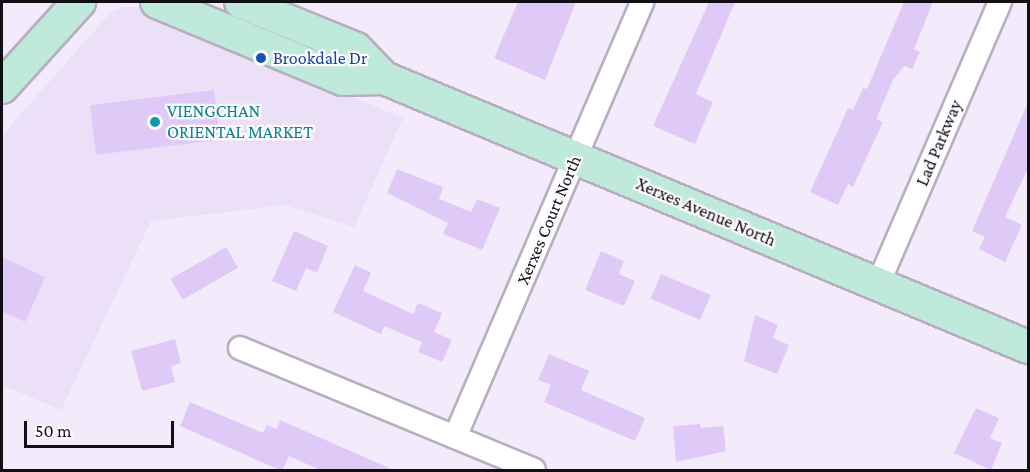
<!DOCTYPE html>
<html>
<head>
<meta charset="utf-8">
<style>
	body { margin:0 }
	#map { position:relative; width:1030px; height:472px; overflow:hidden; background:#f3ebfc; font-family:"Crimson Pro",serif }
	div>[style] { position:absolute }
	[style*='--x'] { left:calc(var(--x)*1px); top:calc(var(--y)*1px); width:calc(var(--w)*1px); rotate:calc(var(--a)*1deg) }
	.built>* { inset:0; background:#ebe0f8 }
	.building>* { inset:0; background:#dfc9f7; transform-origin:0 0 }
	.roads { filter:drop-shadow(2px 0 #b7afbf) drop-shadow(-2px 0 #b7afbf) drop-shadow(0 2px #b7afbf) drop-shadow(0 -2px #b7afbf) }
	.street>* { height:22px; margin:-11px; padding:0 11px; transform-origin:11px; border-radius:11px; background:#fff }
	.secondary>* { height:32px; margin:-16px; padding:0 16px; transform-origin:16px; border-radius:16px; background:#bfe9db }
	.dots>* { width:16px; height:16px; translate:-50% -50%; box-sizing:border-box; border:3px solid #fdfbff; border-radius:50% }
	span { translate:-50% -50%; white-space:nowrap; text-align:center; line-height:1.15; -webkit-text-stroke:4.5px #fdfbff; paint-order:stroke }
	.transit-label { font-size:18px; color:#164399 }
	.left { translate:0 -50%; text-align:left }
	.culture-label { font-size:18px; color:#0d838f }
	.street-label { font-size:18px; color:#120f14 }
	.frame { position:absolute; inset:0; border:3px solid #120f14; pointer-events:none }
	.scale { position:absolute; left:24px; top:421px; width:150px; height:27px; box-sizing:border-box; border:3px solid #120f14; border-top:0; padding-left:8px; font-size:18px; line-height:21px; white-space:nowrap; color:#120f14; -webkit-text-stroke:4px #fdfbff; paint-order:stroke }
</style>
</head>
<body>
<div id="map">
	<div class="built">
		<i style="clip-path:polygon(124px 7px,138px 7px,403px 118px,354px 227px,285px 205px,151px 221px,61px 410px,2px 385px,2px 135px,111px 12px)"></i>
	</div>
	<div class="building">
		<i style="clip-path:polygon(518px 2px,576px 2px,545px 80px,494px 58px)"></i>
		<i style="clip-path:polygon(709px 2px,735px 2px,696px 94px,713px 102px,695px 144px,653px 126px)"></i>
		<i style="clip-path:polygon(904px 2px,933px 2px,914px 49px,920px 52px,912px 69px,904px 66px,893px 80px,876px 119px,883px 122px,853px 187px,848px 184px,838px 205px,810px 192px,848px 108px,853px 110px,863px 88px,867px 89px)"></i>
		<i style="left:214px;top:90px;width:50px;height:125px;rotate:83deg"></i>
		<i style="clip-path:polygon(1029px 100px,1029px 166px,1005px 217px,1022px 225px,1005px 262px,979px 249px,985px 237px,972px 231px)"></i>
		<i style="clip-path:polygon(397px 169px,443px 187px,439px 199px,471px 212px,477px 199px,500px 208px,482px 250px,443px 234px,448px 223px,387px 193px)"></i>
		<i style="clip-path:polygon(294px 231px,328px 246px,317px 273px,306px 268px,296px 291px,272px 281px)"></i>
		<i style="left:226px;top:247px;width:24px;height:64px;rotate:60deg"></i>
		<i style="clip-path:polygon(601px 251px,624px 261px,619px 274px,635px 281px,624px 306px,585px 290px)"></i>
		<i style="clip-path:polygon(2px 257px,45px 277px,25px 322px,2px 311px)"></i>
		<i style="clip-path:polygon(355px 265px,371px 273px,363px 291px,413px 314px,418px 303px,442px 313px,434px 332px,452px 340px,442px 362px,418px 352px,422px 342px,384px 326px,381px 334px,333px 312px)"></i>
		<i style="left:661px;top:274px;width:54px;height:27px;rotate:23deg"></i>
		<i style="clip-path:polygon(755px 315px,778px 325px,773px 338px,789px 345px,777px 374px,744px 361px)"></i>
		<i style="clip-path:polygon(175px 339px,181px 363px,171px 366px,175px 382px,142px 391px,131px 351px)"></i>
		<i style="clip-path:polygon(549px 354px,589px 371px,581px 390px,645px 418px,635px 441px,544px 402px,551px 385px,538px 380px)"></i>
		<i style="clip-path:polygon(190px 402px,263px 433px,267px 425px,277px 429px,280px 420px,396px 471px,322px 471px,289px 456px,282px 471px,180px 426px)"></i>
		<i style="clip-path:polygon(976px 408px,999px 418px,990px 438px,1002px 443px,991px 470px,954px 453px)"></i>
		<i style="clip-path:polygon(700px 424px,701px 428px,723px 426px,726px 451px,676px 462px,673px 426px)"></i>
	</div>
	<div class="roads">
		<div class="street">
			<i style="--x:878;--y:284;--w:307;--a:-66.6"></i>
			<i style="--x:240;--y:348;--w:318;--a:22.5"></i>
			<i style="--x:455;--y:437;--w:473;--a:-66.7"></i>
		</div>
		<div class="secondary">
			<i style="--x:157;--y:2;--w:201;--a:22.5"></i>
			<i style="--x:343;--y:79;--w:41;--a:-1.4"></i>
			<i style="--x:384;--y:78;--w:698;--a:22.67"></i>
			<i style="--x:241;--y:2;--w:124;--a:22.2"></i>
			<i style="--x:356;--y:49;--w:40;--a:46"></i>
			<i style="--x:2;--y:87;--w:115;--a:-47.8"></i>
		</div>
	</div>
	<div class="dots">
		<i style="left:261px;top:58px;background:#1a4fb4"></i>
		<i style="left:155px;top:122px;background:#0f9aa8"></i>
	</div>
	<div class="transit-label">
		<span class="left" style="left:273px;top:58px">Brookdale Dr</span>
	</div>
	<div class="culture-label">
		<span class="left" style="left:167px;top:122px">VIENGCHAN<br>ORIENTAL MARKET</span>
	</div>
	<div class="street-label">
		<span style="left:939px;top:143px;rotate:-67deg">Lad Parkway</span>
		<span style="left:706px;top:212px;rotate:23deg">Xerxes Avenue North</span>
		<span style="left:549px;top:220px;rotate:-67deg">Xerxes Court North</span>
	</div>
	<div class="frame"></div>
	<div class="scale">50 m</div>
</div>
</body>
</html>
